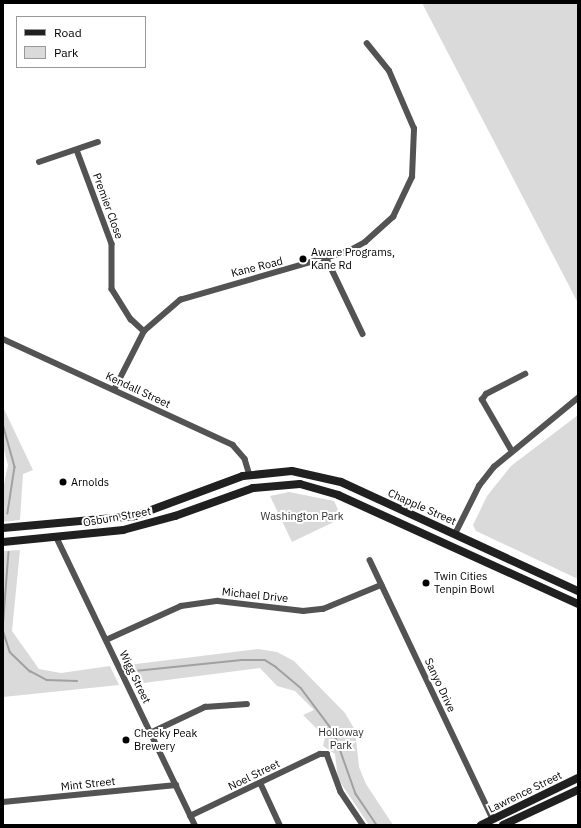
<!DOCTYPE html>
<html>
<head>
<meta charset="utf-8">
<style>
	body { margin:0 }
	#map { position:relative; width:581px; height:828px; overflow:hidden; background:#fff; font-family:"IBM Plex Sans",sans-serif }
	div>[style] { position:absolute }
	[style*='--x'] { left:calc(var(--x)*1px); top:calc(var(--y)*1px); width:calc(var(--w)*1px); rotate:calc(var(--a)*1deg) }
	.green>* { inset:0; background:#dadada }
	.stream>* { height:1.5px; margin:-0.75px; padding:0 0.75px; transform-origin:0.75px; border-radius:0.75px; background:#a1a1a1 }
	.street>* { height:5.5px; margin:-2.75px; padding:0 2.75px; transform-origin:2.75px; border-radius:2.75px; background:#535353 }
	.secondary>* { height:8px; margin:-4px; padding:0 4px; transform-origin:4px; border-radius:4px; background:#202020 }
	.dots>* { width:11px; height:11px; translate:-50% -50%; box-sizing:border-box; border:2px solid #fff; border-radius:50% }
	span { translate:-50% -50%; white-space:nowrap; text-align:center; line-height:1.15; -webkit-text-stroke:4px #fff; paint-order:stroke }
	.street-label { font-size:11px; color:#000 }
	.poi-label { font-size:11px; color:#000 }
	.left { translate:0 -50%; text-align:left }
	.park-label { font-size:11px; color:#313131 }
	.frame { position:absolute; inset:0; border:4px solid #000; pointer-events:none }
	.legend { position:absolute; left:16px; top:16px; width:130px; height:52px; box-sizing:border-box; background:#fff; border:1px solid #999; margin:0; padding:5px 7px; list-style:none; font-size:12px; color:#000 }
	.legend li { display:flex; align-items:center; gap:8px; height:20px }
	.legend b { width:20px; border:1px solid #999 }
</style>
</head>
<body>
<div id="map">
	<div class="green">
		<i style="clip-path:polygon(422px 3px,578px 3px,578px 303px)"></i>
		<i style="clip-path:polygon(3px 407px,33px 470px,23px 474px,20px 520px,3px 522px,3px 489px,8px 465px,3px 446px)"></i>
		<i style="clip-path:polygon(578px 415px,578px 579px,476px 531px,473px 525px,487px 496px,511px 466px)"></i>
		<i style="clip-path:polygon(289px 492px,334px 501px,342px 518px,292px 542px,270px 496px)"></i>
		<i style="clip-path:polygon(20px 550px,12px 631px,39px 669px,61px 673px,110px 666px,119px 685px,3px 697px,3px 551px)"></i>
		<i style="clip-path:polygon(258px 649px,277px 652px,294px 661px,345px 713px,355px 730px,359px 767px,366px 784px,393px 825px,369px 825px,338px 779px,335px 754px,323px 746px,325px 737px,303px 715px,314px 710px,295px 691px,277px 686px,260px 668px,136px 684px,128px 665px)"></i>
	</div>
	<div class="stream">
		<i style="--x:3;--y:424;--w:45;--a:74.4"></i>
		<i style="--x:15;--y:467;--w:47;--a:98.7"></i>
		<i style="--x:9;--y:552;--w:78;--a:94.4"></i>
		<i style="--x:3;--y:630;--w:23;--a:72"></i>
		<i style="--x:10;--y:652;--w:28;--a:44"></i>
		<i style="--x:30;--y:671;--w:19;--a:28"></i>
		<i style="--x:47;--y:680;--w:30;--a:2"></i>
		<i style="--x:135;--y:671;--w:107;--a:-5.9"></i>
		<i style="--x:241;--y:660;--w:24;--a:0"></i>
		<i style="--x:265;--y:660;--w:13;--a:32"></i>
		<i style="--x:276;--y:667;--w:33;--a:40"></i>
		<i style="--x:301;--y:688;--w:55;--a:53.1"></i>
		<i style="--x:334;--y:732;--w:66;--a:70.5"></i>
		<i style="--x:356;--y:794;--w:37;--a:56"></i>
	</div>
	<div class="street">
		<i style="--x:77;--y:150;--w:100;--a:69.6"></i>
		<i style="--x:112;--y:244;--w:45;--a:90"></i>
		<i style="--x:112;--y:289;--w:36;--a:58"></i>
		<i style="--x:131;--y:319;--w:18;--a:43"></i>
		<i style="--x:39;--y:162;--w:62;--a:-18.7"></i>
		<i style="--x:327;--y:259;--w:83;--a:64.4"></i>
		<i style="--x:3;--y:339;--w:253;--a:24.7"></i>
		<i style="--x:233;--y:445;--w:18;--a:49"></i>
		<i style="--x:245;--y:459;--w:17;--a:73"></i>
		<i style="--x:114;--y:390;--w:66;--a:-63"></i>
		<i style="--x:144;--y:331;--w:48;--a:-40.7"></i>
		<i style="--x:180;--y:300;--w:176;--a:-16.2"></i>
		<i style="--x:349;--y:251;--w:18;--a:-29"></i>
		<i style="--x:365;--y:242;--w:38;--a:-42"></i>
		<i style="--x:393;--y:217;--w:44;--a:-64.6"></i>
		<i style="--x:412;--y:177;--w:48;--a:-87.6"></i>
		<i style="--x:414;--y:129;--w:63;--a:-113.3"></i>
		<i style="--x:389;--y:71;--w:35;--a:-129"></i>
		<i style="--x:511;--y:450;--w:58;--a:-120.1"></i>
		<i style="--x:482;--y:400;--w:7;--a:-56"></i>
		<i style="--x:486;--y:394;--w:44;--a:-27.1"></i>
		<i style="--x:455;--y:534;--w:54;--a:-63.4"></i>
		<i style="--x:479;--y:486;--w:24;--a:-52"></i>
		<i style="--x:494;--y:467;--w:109;--a:-39.4"></i>
		<i style="--x:57;--y:538;--w:318;--a:64.3"></i>
		<i style="--x:370;--y:560;--w:287;--a:64.6"></i>
		<i style="--x:106;--y:640;--w:82;--a:-24.4"></i>
		<i style="--x:181;--y:606;--w:37;--a:-8"></i>
		<i style="--x:218;--y:601;--w:86;--a:6.7"></i>
		<i style="--x:303;--y:611;--w:20;--a:-6"></i>
		<i style="--x:323;--y:609;--w:63;--a:-22.5"></i>
		<i style="--x:150;--y:733;--w:61;--a:-25.3"></i>
		<i style="--x:205;--y:707;--w:42;--a:-4.1"></i>
		<i style="--x:261;--y:784;--w:45;--a:65.1"></i>
		<i style="--x:3;--y:802;--w:174;--a:-5.6"></i>
		<i style="--x:190;--y:816;--w:144;--a:-25.5"></i>
		<i style="--x:320;--y:754;--w:7;--a:0"></i>
		<i style="--x:327;--y:754;--w:40;--a:69.8"></i>
		<i style="--x:341;--y:792;--w:40;--a:56"></i>
	</div>
	<div class="secondary">
		<i style="--x:3;--y:528;--w:133;--a:-5.2"></i>
		<i style="--x:135;--y:516;--w:115;--a:-20.3"></i>
		<i style="--x:243;--y:476;--w:49;--a:-5.8"></i>
		<i style="--x:292;--y:471;--w:50;--a:12.7"></i>
		<i style="--x:341;--y:482;--w:261;--a:24.7"></i>
		<i style="--x:3;--y:542;--w:121;--a:-5.7"></i>
		<i style="--x:123;--y:530;--w:54;--a:-15.1"></i>
		<i style="--x:175;--y:516;--w:83;--a:-19.7"></i>
		<i style="--x:253;--y:488;--w:47;--a:-4.9"></i>
		<i style="--x:300;--y:484;--w:40;--a:16"></i>
		<i style="--x:338;--y:495;--w:264;--a:24.4"></i>
		<i style="--x:481;--y:825;--w:108;--a:-25.9"></i>
		<i style="--x:503;--y:825;--w:83;--a:-25"></i>
	</div>
	<div class="dots">
		<i style="left:303px;top:259px;background:#000"></i>
		<i style="left:63px;top:482px;background:#000"></i>
		<i style="left:426px;top:583px;background:#000"></i>
		<i style="left:126px;top:740px;background:#000"></i>
	</div>
	<div class="street-label">
		<span style="left:108px;top:206px;rotate:70deg">Premier Close</span>
		<span style="left:257px;top:267px;rotate:-14deg">Kane Road</span>
		<span style="left:138px;top:390px;rotate:25deg">Kendall Street</span>
		<span style="left:422px;top:507px;rotate:24deg">Chapple Street</span>
		<span style="left:117px;top:517px;rotate:-10deg">Osburn Street</span>
		<span style="left:255px;top:595px;rotate:6deg">Michael Drive</span>
		<span style="left:135px;top:677px;rotate:64deg">Wigg Street</span>
		<span style="left:440px;top:685px;rotate:65deg">Sanyo Drive</span>
		<span style="left:254px;top:775px;rotate:-26deg">Noel Street</span>
		<span style="left:88px;top:784px;rotate:-6deg">Mint Street</span>
		<span style="left:525px;top:792px;rotate:-26deg">Lawrence Street</span>
	</div>
	<div class="poi-label">
		<span class="left" style="left:311px;top:259px">Aware Programs,<br>Kane Rd</span>
		<span class="left" style="left:71px;top:482px">Arnolds</span>
		<span class="left" style="left:434px;top:583px">Twin Cities<br>Tenpin Bowl</span>
		<span class="left" style="left:134px;top:740px">Cheeky Peak<br>Brewery</span>
	</div>
	<div class="park-label">
		<span style="left:302px;top:516px">Washington Park</span>
		<span style="left:341px;top:739px">Holloway<br>Park</span>
	</div>
	<div class="frame"></div>
	<ul class="legend">
	<li><b style="height:5px;background:#202020"></b>Road</li>
	<li><b style="height:11px;background:#dadada"></b>Park</li>
	</ul>
</div>
</body>
</html>
